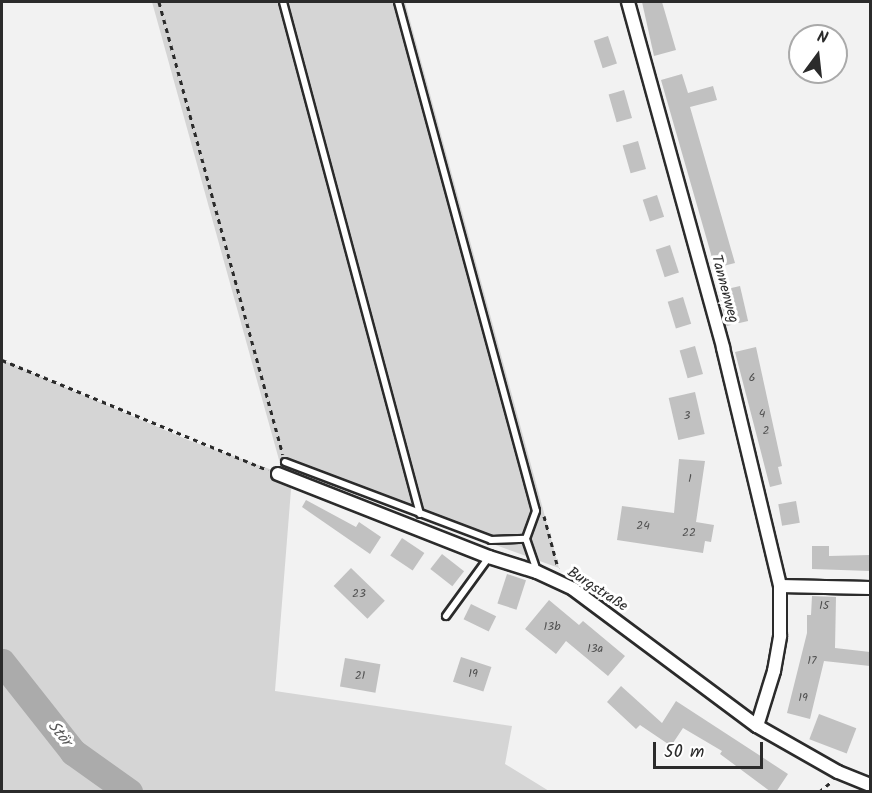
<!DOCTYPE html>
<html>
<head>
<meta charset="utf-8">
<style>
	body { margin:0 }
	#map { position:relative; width:872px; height:793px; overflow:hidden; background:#f2f2f2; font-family:Kalam,sans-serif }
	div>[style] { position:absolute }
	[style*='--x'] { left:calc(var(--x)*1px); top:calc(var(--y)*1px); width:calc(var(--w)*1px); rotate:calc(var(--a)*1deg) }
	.green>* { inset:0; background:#d5d5d5 }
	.river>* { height:27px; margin:-13.5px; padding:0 13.5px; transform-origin:13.5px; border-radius:13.5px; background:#ababab }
	.building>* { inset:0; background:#c1c1c1; transform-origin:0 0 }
	.path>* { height:3px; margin-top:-1.5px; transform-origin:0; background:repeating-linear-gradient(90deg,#2b2b2b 0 4.5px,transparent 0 9px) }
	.roads { filter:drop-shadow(2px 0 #2b2b2b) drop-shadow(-2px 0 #2b2b2b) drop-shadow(0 2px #2b2b2b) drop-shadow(0 -2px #2b2b2b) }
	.service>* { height:6px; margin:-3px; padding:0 3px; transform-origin:3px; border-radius:3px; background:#fff }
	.minor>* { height:12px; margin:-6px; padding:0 6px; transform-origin:6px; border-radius:6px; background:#fff }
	span { translate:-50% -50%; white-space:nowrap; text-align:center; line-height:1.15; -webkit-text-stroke:6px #fff; paint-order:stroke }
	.number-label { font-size:12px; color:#505050 }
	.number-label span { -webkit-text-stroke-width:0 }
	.street-label { font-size:15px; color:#2b2b2b }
	.water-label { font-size:16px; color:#585858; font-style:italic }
	.frame { position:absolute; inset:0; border:3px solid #2b2b2b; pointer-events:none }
	.north { position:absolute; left:788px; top:24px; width:60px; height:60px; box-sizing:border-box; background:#fff; border:2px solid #aaa; border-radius:50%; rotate:15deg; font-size:16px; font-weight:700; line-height:24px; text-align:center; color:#2b2b2b }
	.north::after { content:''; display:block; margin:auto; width:21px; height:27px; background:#2b2b2b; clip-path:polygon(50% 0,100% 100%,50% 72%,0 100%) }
	.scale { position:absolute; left:653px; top:742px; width:110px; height:27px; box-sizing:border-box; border:3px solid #2b2b2b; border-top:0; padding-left:8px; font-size:18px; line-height:21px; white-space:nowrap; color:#2b2b2b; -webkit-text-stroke:4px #fff; paint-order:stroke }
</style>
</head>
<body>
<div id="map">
	<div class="green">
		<i style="clip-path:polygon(152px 2px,405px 2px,559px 568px,281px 467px)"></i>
		<i style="clip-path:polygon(2px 360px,188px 440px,292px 477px,275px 691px,512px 726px,505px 764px,549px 791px,2px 791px,2px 666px,58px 732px,2px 662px)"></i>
	</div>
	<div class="river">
		<i style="--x:2;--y:662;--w:115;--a:51.7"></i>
		<i style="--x:73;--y:752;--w:69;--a:35.5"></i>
	</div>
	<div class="building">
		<i style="clip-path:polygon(642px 2px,662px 2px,676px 50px,654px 56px)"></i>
		<i style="left:608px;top:36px;width:29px;height:15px;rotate:72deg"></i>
		<i style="clip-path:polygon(682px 74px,688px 93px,713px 86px,717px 100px,690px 107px,735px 263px,715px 268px,661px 80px)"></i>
		<i style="left:624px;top:90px;width:29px;height:16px;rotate:74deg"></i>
		<i style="left:638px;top:141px;width:29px;height:16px;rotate:74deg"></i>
		<i style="left:657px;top:195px;width:23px;height:15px;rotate:72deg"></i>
		<i style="left:670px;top:245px;width:29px;height:15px;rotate:72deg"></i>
		<i style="left:740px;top:286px;width:36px;height:22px;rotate:77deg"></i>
		<i style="left:683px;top:297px;width:28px;height:16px;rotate:73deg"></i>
		<i style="left:695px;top:346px;width:29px;height:16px;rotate:74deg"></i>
		<i style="clip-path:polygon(756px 347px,782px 466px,778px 467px,782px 484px,770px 487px,735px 352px)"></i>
		<i style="left:695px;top:392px;width:43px;height:27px;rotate:77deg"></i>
		<i style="clip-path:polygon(679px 459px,705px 461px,696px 522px,714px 525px,711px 542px,705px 541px,703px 553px,617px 540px,622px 506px,674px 513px)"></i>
		<i style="clip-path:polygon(306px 500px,356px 527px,359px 522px,381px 537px,370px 554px,302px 507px)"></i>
		<i style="left:796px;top:501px;width:22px;height:18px;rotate:80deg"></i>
		<i style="left:402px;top:538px;width:27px;height:21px;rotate:34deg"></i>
		<i style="clip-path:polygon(812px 546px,829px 546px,829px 556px,870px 555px,870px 571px,812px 569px)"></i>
		<i style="left:442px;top:554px;width:28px;height:19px;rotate:38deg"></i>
		<i style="left:351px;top:568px;width:47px;height:25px;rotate:44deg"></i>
		<i style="left:507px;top:574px;width:20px;height:31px;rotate:18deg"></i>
		<i style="clip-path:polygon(812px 596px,836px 597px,835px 648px,870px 652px,870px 666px,824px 661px,810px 719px,787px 713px,807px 633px,807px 615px,811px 615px)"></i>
		<i style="clip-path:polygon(549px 600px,579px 625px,583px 621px,625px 656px,608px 676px,566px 641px,556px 654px,525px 629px)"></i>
		<i style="left:471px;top:604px;width:28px;height:17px;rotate:26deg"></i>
		<i style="left:461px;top:657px;width:32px;height:26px;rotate:18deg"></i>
		<i style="left:345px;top:658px;width:36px;height:29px;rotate:10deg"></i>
		<i style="clip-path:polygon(621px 686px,662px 723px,676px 701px,788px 774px,776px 792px,771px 792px,720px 754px,722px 751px,683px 728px,671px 746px,640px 725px,636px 729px,607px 702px)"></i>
		<i style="left:819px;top:714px;width:40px;height:27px;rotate:21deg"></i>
	</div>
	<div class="path">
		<i style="--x:159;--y:2;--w:469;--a:74.7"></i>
		<i style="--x:2;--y:360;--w:288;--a:22.5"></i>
		<i style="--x:544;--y:516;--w:54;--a:74.9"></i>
		<i style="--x:819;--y:792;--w:17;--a:-40"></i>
	</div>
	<div class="roads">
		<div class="service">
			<i style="--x:283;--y:2;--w:530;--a:75.02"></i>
			<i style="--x:398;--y:2;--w:527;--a:74.83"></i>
			<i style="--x:536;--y:511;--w:30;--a:110"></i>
			<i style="--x:285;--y:462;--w:220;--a:20.7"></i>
			<i style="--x:491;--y:540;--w:35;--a:-2"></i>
			<i style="--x:526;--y:539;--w:34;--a:71"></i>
			<i style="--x:446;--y:616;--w:73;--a:-53.9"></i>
		</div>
		<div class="minor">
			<i style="--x:628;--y:2;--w:359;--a:74.6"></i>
			<i style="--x:723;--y:348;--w:245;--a:76.5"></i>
			<i style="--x:278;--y:474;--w:227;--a:21.5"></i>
			<i style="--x:489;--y:557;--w:50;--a:17.4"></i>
			<i style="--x:537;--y:572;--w:40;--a:25"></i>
			<i style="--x:573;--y:589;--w:229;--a:36.7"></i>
			<i style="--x:757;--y:726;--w:93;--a:29.6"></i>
			<i style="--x:838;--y:772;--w:35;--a:22"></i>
			<i style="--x:757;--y:726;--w:58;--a:-72.8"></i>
			<i style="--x:774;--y:671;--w:36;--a:-80"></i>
			<i style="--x:780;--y:636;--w:50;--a:-90"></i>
			<i style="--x:780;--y:586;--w:90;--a:1.3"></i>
		</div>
	</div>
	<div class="number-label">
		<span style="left:752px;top:378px">6</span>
		<span style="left:762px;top:414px">4</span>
		<span style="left:687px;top:416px">3</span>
		<span style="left:766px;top:431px">2</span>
		<span style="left:690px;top:479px">1</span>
		<span style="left:643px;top:526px">24</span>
		<span style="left:689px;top:533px">22</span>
		<span style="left:359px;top:594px">23</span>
		<span style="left:824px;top:606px">15</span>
		<span style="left:552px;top:627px">13b</span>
		<span style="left:595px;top:649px">13a</span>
		<span style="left:812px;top:661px">17</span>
		<span style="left:473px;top:674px">19</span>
		<span style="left:360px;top:676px">21</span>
		<span style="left:803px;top:698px">19</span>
	</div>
	<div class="street-label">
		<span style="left:724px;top:289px;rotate:75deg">Tannenweg</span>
		<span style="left:597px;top:590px;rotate:33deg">Burgstraße</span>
	</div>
	<div class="water-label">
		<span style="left:59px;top:734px;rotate:51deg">Stör</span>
	</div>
	<div class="frame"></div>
	<div class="north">N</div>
	<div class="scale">50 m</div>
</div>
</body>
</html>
